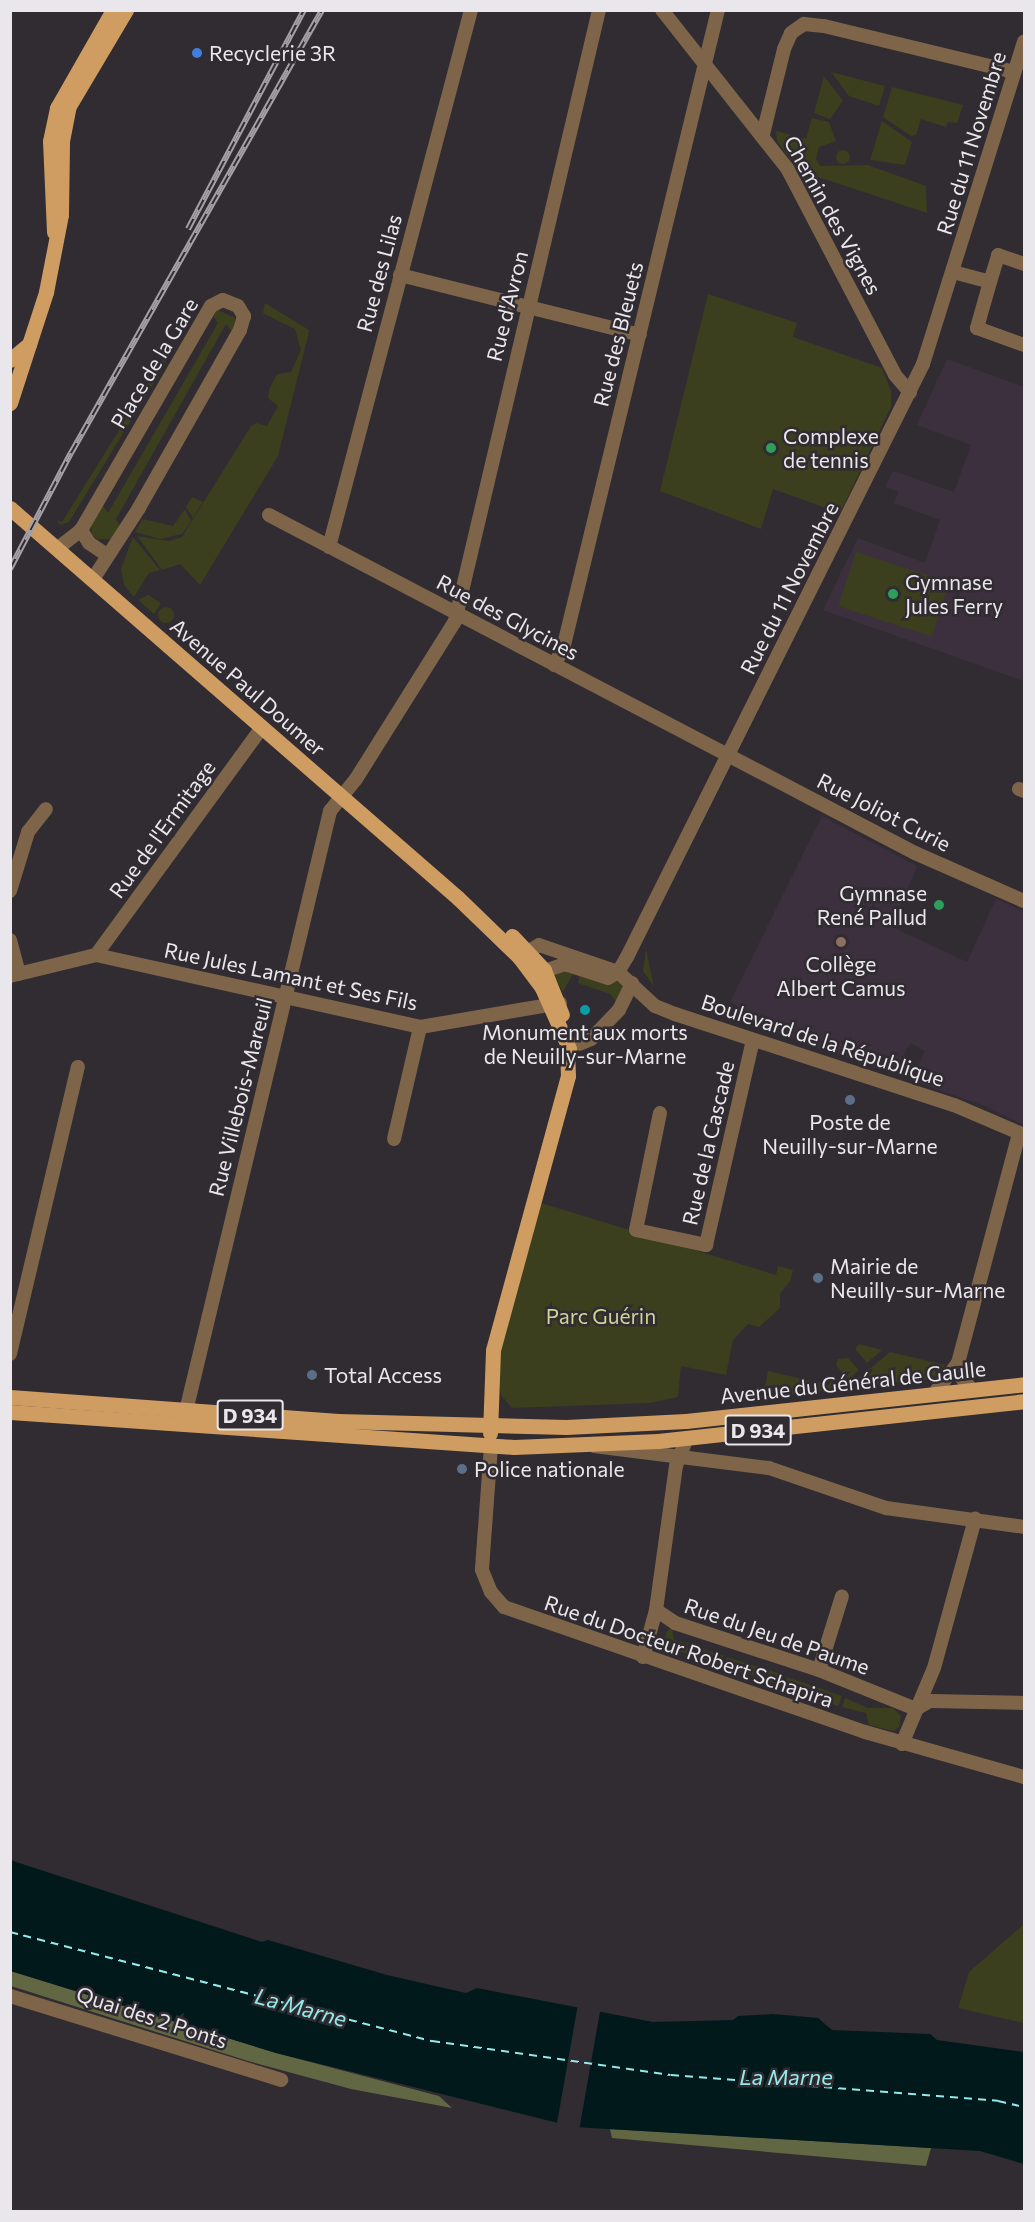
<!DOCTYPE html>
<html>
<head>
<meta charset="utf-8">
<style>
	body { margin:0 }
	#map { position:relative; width:1035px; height:2222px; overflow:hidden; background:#302c32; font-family:Commissioner,sans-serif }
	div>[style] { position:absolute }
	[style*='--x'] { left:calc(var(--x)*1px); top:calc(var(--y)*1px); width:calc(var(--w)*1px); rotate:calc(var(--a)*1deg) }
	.education>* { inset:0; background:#3d303e }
	.green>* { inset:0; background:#3b3f1d; transform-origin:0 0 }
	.round { border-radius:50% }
	.forest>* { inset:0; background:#626743 }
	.water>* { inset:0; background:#01191a }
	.pier>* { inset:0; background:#302c32; transform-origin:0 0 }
	.ferry>* { height:1.5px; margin-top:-0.75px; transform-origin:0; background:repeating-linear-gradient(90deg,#94eaeb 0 8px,transparent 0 14px) }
	.minor>* { height:14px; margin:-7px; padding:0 7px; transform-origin:7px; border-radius:7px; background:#7e654a }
	.major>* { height:15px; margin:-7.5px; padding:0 7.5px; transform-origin:7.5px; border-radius:7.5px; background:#cf9c62 }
	.rail>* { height:6px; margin-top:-3px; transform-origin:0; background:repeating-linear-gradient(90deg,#302c32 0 11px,#a4a0a6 0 22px); box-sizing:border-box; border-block:2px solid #a4a0a6 }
	.dots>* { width:16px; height:16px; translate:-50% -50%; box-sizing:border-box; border:3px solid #302c32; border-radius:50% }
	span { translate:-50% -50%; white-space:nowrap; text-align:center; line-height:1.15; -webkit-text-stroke:5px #302c32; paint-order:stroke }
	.shield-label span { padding:2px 4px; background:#302c32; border:2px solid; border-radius:4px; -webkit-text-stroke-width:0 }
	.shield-label { font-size:20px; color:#eae7ec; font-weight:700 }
	.poi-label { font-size:21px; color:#eae7ec }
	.left { translate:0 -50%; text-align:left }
	.right { translate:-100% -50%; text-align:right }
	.street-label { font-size:21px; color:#eae7ec }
	.park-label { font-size:21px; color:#cbd596 }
	.water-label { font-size:22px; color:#94eaeb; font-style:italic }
	.frame { position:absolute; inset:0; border:12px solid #eae7ec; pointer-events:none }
</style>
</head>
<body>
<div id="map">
	<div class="education">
		<i style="clip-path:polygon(947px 359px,1024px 387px,1024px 681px,823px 610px,858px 538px,925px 563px,940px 520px,894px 503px,898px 492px,885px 487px,893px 471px,954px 492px,971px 445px,917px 425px)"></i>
		<i style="clip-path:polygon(822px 816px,917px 866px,892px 927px,967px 962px,996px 899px,1024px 911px,1024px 1125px,985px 1106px,911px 1080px,925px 1051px,910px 1043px,894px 1074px,732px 1018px,737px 1005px,730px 1002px)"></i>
	</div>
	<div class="green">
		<i style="clip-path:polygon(831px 72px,885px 86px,879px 106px,849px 96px)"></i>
		<i style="clip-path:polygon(824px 76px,843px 101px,830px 119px,814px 113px)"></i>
		<i style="clip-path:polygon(892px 87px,963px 105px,957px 123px,948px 122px,946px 127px,921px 119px,916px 135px,911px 136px,883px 117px)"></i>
		<i style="clip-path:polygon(812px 118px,829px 122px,836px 141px,819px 147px,816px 159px,820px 166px,868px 165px,926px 186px,927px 213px,797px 170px,777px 141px,776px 131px,806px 139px)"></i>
		<i style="clip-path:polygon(882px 121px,912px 142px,905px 165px,870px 160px)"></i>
		<i class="round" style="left:836px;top:150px;width:14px;height:14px"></i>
		<i style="clip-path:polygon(708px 294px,797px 323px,793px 337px,882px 368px,891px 391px,891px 407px,840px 513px,773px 489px,761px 529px,660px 491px)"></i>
		<i style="clip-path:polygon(265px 303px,309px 330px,308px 336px,278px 456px,200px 585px,180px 564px,162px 570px,137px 536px,169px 541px,182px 537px,251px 426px,256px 423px,267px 426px,278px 406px,268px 398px,269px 390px,277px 374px,291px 372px,301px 350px,295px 329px,263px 313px)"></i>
		<i style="clip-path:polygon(218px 310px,235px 318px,234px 334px,226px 324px,116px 519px,122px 529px,113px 539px,97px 539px,92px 534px,91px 524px,102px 504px,108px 513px,218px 323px,211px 313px)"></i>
		<i style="clip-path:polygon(167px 353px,170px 355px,155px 381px,69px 522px,60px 525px,57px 520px,62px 522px)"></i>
		<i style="clip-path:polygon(192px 497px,203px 502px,193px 518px,186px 507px)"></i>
		<i style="clip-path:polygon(185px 509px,191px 521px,182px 534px,160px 539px,135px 532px,143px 519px,173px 526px)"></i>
		<i style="clip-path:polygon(133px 537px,160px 570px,149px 573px,134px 597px,124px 585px,121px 569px)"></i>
		<i style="left:856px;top:552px;width:98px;height:57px;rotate:18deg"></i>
		<i style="clip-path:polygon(148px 595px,161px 603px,154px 614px,138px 600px)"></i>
		<i class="round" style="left:158px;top:607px;width:16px;height:16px"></i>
		<i style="clip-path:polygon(646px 949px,654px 987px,643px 971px)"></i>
		<i style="clip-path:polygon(557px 969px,574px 972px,563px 992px,555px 977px)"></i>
		<i style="clip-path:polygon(580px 974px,625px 983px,617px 1003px,610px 994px,578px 983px)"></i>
		<i style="clip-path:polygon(538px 1202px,776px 1275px,778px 1266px,793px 1270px,790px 1281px,780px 1294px,780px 1308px,759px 1327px,748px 1324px,733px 1340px,726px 1375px,681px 1366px,678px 1397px,650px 1403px,512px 1408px,501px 1395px,497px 1365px)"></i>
		<i style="clip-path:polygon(859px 1344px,882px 1350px,867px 1363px,855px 1349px)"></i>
		<i style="clip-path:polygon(890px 1352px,945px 1365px,933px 1379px,859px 1387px,854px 1382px)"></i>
		<i style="clip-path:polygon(848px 1358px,859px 1370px,848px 1380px,836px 1365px,838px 1359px)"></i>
		<i style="clip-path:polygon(768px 1371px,829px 1385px,833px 1374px,843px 1385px,838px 1389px,754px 1399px,755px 1392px,764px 1393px)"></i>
		<i style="clip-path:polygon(672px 1628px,674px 1640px,724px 1656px,721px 1665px,682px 1652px,663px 1654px,666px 1632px)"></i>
		<i style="clip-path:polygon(727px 1657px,784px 1675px,780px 1686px,724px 1666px)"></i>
		<i style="left:787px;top:1677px;width:58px;height:11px;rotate:19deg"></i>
		<i style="clip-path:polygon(845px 1698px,868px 1708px,893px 1708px,901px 1716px,899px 1727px,894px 1731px,869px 1725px,866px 1713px,842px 1707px)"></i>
		<i style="clip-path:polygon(1024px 1924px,1024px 2023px,958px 2008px,969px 1972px)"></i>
	</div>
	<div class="forest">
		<i style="clip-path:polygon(10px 1971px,276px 2053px,439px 2096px,452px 2108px,351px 2089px,248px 2061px,11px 1986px)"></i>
		<i style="clip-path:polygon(610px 2129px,931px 2148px,926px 2166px,612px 2138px)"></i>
	</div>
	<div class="water">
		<i style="clip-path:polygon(10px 1860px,262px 1942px,268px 1940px,387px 1975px,466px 1993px,477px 1988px,653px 2022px,733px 2020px,738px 2016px,773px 2014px,818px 2018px,832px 2030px,930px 2034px,937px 2040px,1024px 2052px,1024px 2164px,980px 2151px,574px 2127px,276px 2053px,11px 1971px)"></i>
	</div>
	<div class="pier">
		<i style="left:578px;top:2004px;width:23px;height:125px;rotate:10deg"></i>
	</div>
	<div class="ferry">
		<i style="--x:10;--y:1932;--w:436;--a:14.5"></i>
		<i style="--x:432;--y:2041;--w:241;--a:8.1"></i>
		<i style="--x:671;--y:2075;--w:328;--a:4.5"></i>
		<i style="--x:998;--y:2101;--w:27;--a:13"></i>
	</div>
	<div class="minor">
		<i style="--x:662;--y:10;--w:201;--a:51.7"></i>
		<i style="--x:787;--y:168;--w:233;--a:62.4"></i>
		<i style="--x:895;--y:375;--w:23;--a:49"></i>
		<i style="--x:763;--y:134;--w:88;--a:-76.1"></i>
		<i style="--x:784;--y:49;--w:17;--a:-66"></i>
		<i style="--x:791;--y:33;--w:16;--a:-35"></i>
		<i style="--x:804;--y:24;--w:20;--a:6"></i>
		<i style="--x:824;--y:26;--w:195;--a:13.6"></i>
		<i style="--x:953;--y:272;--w:38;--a:15"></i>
		<i style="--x:990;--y:282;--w:28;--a:-73"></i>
		<i style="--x:998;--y:255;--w:28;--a:19"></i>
		<i style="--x:400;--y:275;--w:247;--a:14"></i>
		<i style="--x:990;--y:282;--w:48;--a:105.8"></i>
		<i style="--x:977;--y:328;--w:50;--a:19.9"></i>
		<i style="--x:269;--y:515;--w:729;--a:27.62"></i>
		<i style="--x:915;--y:853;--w:119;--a:23.8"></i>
		<i style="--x:81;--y:530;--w:15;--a:58"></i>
		<i style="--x:89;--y:543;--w:22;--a:34"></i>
		<i style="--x:329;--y:547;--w:555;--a:-75.19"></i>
		<i style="--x:58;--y:548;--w:29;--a:-38"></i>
		<i style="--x:81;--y:530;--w:259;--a:-59.9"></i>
		<i style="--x:211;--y:306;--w:13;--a:-27"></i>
		<i style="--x:223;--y:300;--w:16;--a:22"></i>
		<i style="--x:238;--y:306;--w:12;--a:59"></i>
		<i style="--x:244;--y:316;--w:15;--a:106"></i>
		<i style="--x:240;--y:330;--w:205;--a:119.6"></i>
		<i style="--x:139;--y:508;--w:85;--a:122.9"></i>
		<i style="--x:554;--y:665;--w:18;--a:-61"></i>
		<i style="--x:563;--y:649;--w:658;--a:-76.37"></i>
		<i style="--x:1019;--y:789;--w:5;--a:22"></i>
		<i style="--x:10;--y:891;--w:62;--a:-73"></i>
		<i style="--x:28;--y:832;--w:29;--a:-52"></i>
		<i style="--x:10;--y:940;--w:35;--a:75"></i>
		<i style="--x:96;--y:955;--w:282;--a:-53.9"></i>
		<i style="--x:519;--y:957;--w:23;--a:-31"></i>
		<i style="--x:539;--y:945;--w:83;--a:18.9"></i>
		<i style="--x:618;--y:972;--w:50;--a:42.6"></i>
		<i style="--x:655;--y:1006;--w:22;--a:22"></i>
		<i style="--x:675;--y:1014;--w:293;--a:18.1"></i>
		<i style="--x:954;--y:1105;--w:76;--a:23.2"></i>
		<i style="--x:536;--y:974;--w:31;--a:-19"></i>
		<i style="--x:565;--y:964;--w:45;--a:18"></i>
		<i style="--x:608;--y:978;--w:12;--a:-31"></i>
		<i style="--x:618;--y:972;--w:17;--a:-59"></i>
		<i style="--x:627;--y:957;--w:663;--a:-63.47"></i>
		<i style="--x:923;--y:364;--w:338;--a:-72.6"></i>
		<i style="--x:10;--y:976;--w:89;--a:-13.7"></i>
		<i style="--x:96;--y:955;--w:332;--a:12.5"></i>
		<i style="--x:420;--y:1027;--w:142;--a:-9.7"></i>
		<i style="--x:569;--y:1048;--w:24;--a:-22"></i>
		<i style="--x:591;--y:1039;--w:40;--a:-46"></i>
		<i style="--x:619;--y:1010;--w:30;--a:-64"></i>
		<i style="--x:660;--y:1113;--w:119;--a:101.6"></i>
		<i style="--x:636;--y:1230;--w:72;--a:12.1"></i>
		<i style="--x:706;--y:1245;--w:210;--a:-77.1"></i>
		<i style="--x:394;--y:1139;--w:115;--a:-76.9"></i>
		<i style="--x:10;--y:1354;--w:295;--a:-76.7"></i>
		<i style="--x:958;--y:1363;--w:14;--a:78"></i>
		<i style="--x:961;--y:1377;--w:17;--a:50"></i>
		<i style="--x:933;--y:1395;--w:41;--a:-52"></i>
		<i style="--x:958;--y:1363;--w:238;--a:-75.1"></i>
		<i style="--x:186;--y:1411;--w:617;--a:-76.5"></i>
		<i style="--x:330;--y:811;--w:41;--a:-50.9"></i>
		<i style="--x:356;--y:779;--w:186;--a:-57.9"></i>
		<i style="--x:455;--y:621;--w:628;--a:-76.74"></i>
		<i style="--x:491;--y:1446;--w:124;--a:94.2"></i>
		<i style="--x:482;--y:1570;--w:24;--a:68"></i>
		<i style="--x:491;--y:1592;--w:20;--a:49"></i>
		<i style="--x:504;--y:1607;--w:382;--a:19.1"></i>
		<i style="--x:865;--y:1732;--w:165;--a:15.8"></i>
		<i style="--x:594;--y:1446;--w:176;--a:7.2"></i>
		<i style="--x:769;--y:1468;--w:124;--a:18.9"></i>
		<i style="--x:886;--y:1508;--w:139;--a:7.8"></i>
		<i style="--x:656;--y:1610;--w:23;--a:34"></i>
		<i style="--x:675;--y:1623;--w:151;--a:18.1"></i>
		<i style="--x:819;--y:1670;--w:105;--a:21.9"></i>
		<i style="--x:643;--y:1657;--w:49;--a:-74.5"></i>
		<i style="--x:656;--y:1610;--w:145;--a:-82.1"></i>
		<i style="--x:676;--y:1466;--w:30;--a:-69"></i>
		<i style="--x:819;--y:1670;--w:77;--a:-72.7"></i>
		<i style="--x:916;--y:1709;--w:16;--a:-30"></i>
		<i style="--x:930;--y:1701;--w:94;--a:1.2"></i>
		<i style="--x:902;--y:1744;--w:82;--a:-67.2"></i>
		<i style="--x:934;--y:1668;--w:155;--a:-74.6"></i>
		<i style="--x:10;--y:1996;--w:284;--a:17.2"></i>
	</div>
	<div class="major">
		<i style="--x:54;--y:232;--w:91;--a:-92.5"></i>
		<i style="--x:50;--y:141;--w:34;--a:-78"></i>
		<i style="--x:57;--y:108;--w:113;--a:-60.3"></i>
		<i style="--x:10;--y:360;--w:25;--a:-40"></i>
		<i style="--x:10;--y:403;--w:117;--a:-72"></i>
		<i style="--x:46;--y:292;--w:78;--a:-79"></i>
		<i style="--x:61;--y:215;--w:74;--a:-89.2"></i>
		<i style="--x:62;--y:141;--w:36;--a:-79"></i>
		<i style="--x:69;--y:106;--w:112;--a:-59.3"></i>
		<i style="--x:10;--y:508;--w:594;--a:41.04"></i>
		<i style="--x:458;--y:898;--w:85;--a:44"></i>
		<i style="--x:519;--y:957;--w:39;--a:53"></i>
		<i style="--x:542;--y:988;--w:66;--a:65.8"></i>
		<i style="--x:512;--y:936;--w:47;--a:46.7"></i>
		<i style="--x:544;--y:970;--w:48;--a:68.2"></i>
		<i style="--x:10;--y:1397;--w:329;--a:4.2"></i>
		<i style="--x:338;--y:1421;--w:228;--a:1.5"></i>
		<i style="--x:566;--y:1427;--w:120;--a:-2.9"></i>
		<i style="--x:686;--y:1421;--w:340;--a:-6.2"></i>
		<i style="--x:10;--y:1412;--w:505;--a:3.97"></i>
		<i style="--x:514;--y:1447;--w:144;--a:-2.4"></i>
		<i style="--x:658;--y:1441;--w:368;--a:-6.2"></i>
		<i style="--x:490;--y:1433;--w:83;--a:-87.9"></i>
		<i style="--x:493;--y:1350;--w:284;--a:-74.7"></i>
		<i style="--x:568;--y:1076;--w:38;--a:-92"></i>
	</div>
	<div class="rail">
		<i style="--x:188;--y:229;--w:248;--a:-62.1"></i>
		<i style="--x:10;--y:569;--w:131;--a:-62.3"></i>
		<i style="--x:71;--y:453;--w:509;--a:-60.46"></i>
	</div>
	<div class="dots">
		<i style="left:197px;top:53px;background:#3f7fe0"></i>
		<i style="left:771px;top:448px;background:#2e9e5b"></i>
		<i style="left:893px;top:594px;background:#2e9e5b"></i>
		<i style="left:939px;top:905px;background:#2e9e5b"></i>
		<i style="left:841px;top:942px;background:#8d6e63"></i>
		<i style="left:585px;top:1010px;background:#0f9aa8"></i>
		<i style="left:850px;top:1100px;background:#5c6f8a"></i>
		<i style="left:818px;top:1278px;background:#5c6f8a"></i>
		<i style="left:312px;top:1375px;background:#5c6f8a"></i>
		<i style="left:462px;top:1469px;background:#5c6f8a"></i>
	</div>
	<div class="shield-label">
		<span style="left:250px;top:1415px">D 934</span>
		<span style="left:758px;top:1430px">D 934</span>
	</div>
	<div class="poi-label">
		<span class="left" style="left:209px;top:53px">Recyclerie 3R</span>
		<span class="left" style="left:783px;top:448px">Complexe<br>de tennis</span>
		<span class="left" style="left:905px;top:594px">Gymnase<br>Jules Ferry</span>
		<span class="right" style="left:927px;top:905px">Gymnase<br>René Pallud</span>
		<span style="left:841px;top:976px">Collège<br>Albert Camus</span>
		<span style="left:585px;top:1044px">Monument aux morts<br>de Neuilly-sur-Marne</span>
		<span style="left:850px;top:1134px">Poste de<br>Neuilly-sur-Marne</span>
		<span class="left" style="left:830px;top:1278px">Mairie de<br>Neuilly-sur-Marne</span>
		<span class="left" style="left:324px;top:1375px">Total Access</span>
		<span class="left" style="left:474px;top:1469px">Police nationale</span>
	</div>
	<div class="street-label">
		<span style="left:971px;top:143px;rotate:-73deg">Rue du 11 Novembre</span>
		<span style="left:833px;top:215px;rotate:61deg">Chemin des Vignes</span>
		<span style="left:379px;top:273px;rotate:-75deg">Rue des Lilas</span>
		<span style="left:507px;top:306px;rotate:-76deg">Rue d'Avron</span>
		<span style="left:618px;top:334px;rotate:-76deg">Rue des Bleuets</span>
		<span style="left:154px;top:363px;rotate:-59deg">Place de la Gare</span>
		<span style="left:789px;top:588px;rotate:-63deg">Rue du 11 Novembre</span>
		<span style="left:508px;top:617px;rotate:28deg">Rue des Glycines</span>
		<span style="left:248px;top:687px;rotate:41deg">Avenue Paul Doumer</span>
		<span style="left:884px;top:812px;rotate:27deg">Rue Joliot Curie</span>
		<span style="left:162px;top:829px;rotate:-54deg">Rue de l'Ermitage</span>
		<span style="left:291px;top:976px;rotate:12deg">Rue Jules Lamant et Ses Fils</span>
		<span style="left:823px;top:1040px;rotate:18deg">Boulevard de la République</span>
		<span style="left:240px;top:1097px;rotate:-76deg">Rue Villebois-Mareuil</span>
		<span style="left:708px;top:1143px;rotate:-77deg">Rue de la Cascade</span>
		<span style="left:853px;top:1382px;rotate:-6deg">Avenue du Général de Gaulle</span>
		<span style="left:777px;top:1636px;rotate:19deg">Rue du Jeu de Paume</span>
		<span style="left:689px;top:1651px;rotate:19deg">Rue du Docteur Robert Schapira</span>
		<span style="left:152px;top:2017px;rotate:18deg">Quai des 2 Ponts</span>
	</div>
	<div class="park-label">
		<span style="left:601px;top:1316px">Parc Guérin</span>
	</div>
	<div class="water-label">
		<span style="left:301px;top:2007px;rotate:15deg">La Marne</span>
		<span style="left:786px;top:2077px">La Marne</span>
	</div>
	<div class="frame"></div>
</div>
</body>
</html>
